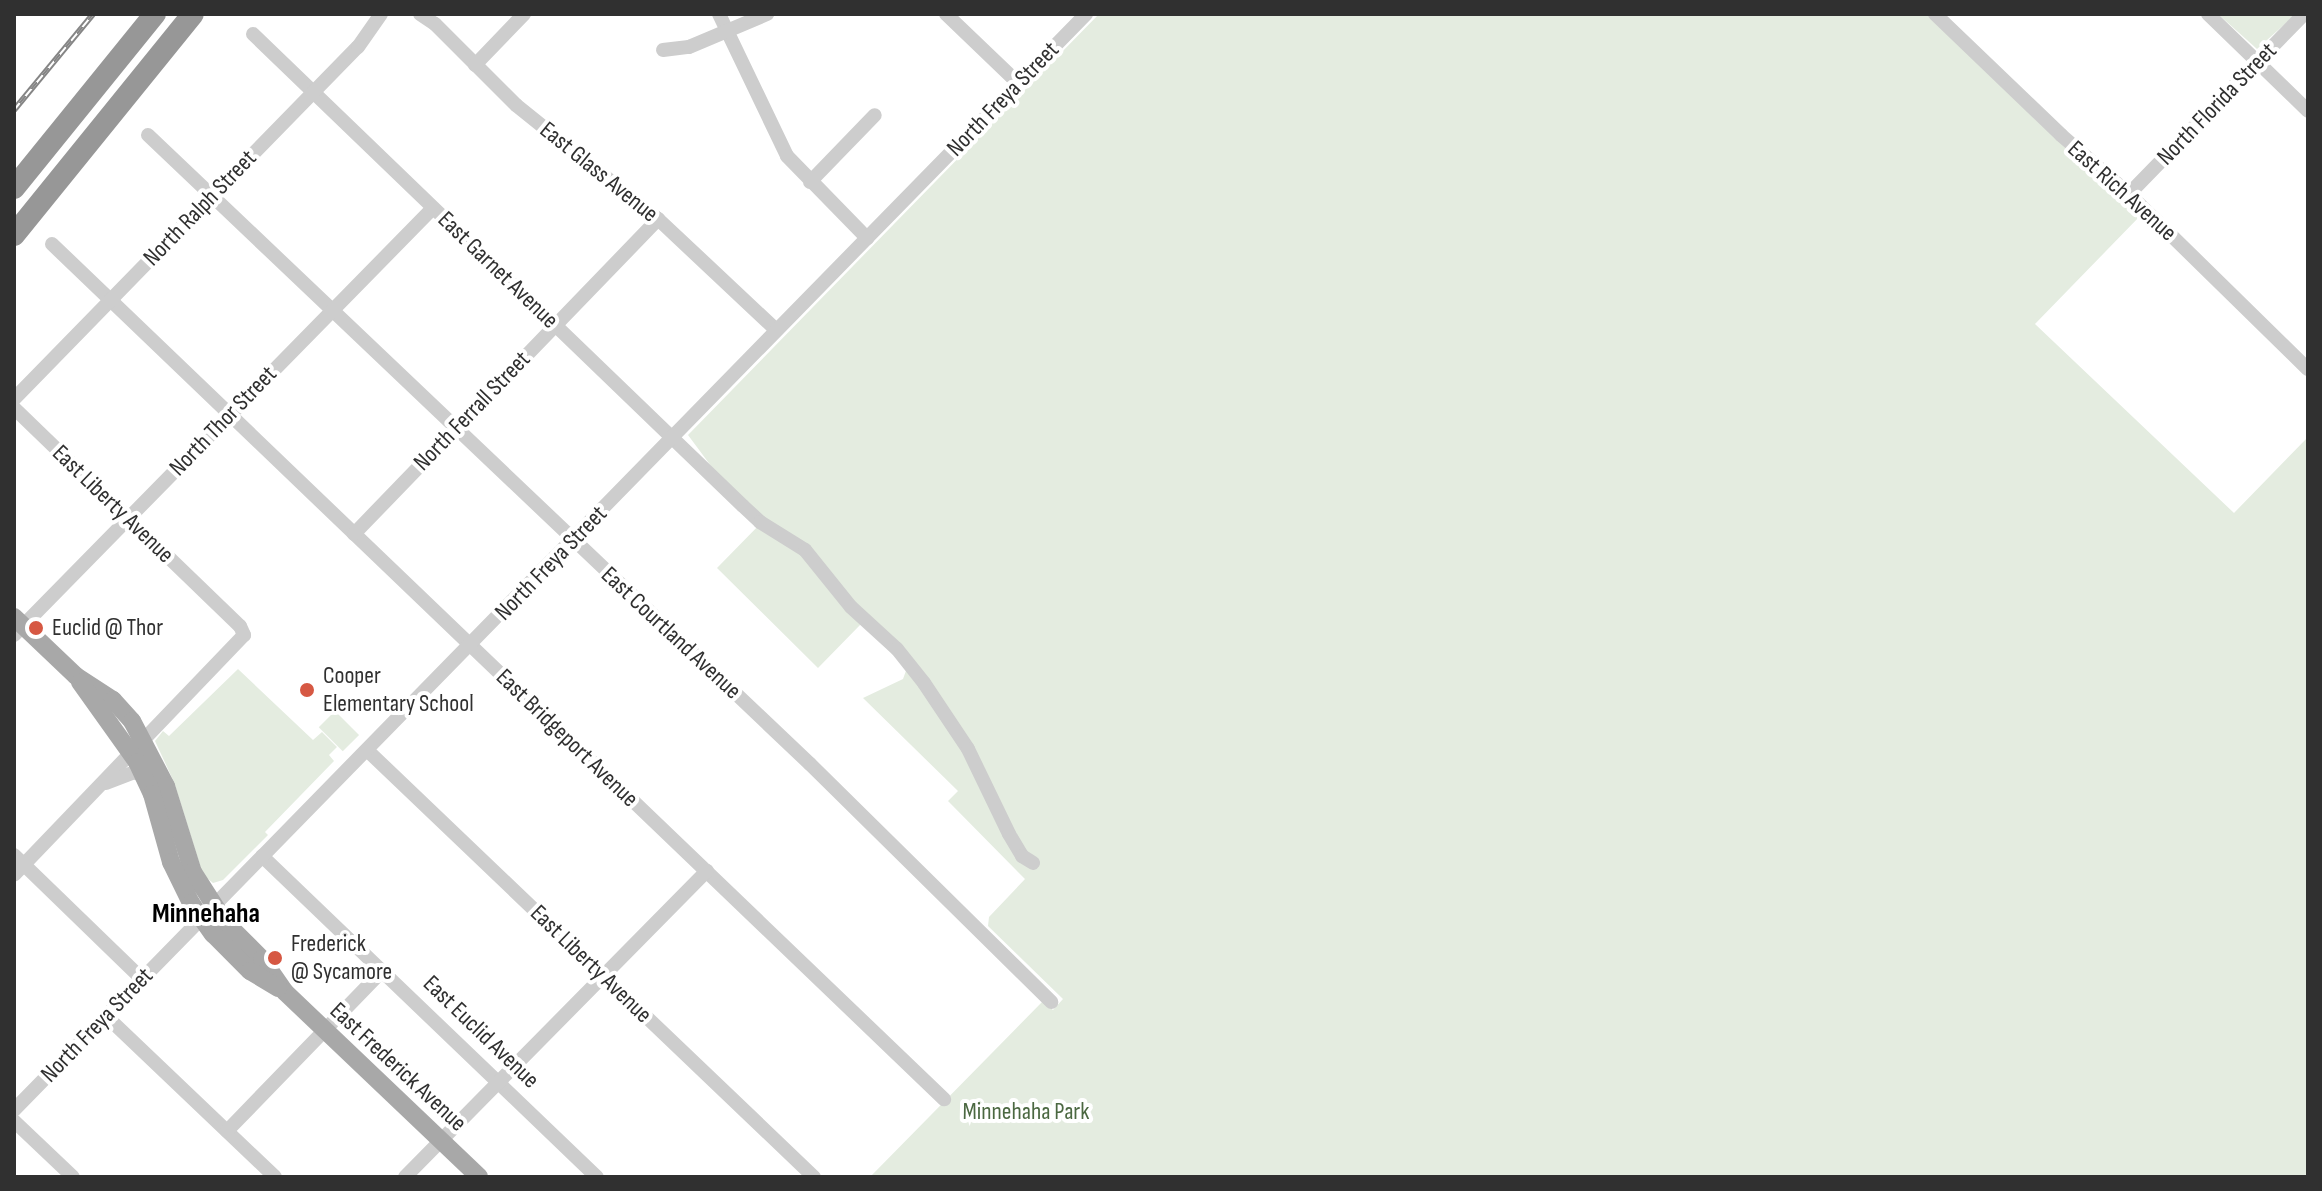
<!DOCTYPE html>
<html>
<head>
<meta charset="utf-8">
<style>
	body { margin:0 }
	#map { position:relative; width:2322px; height:1191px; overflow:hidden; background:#fff; font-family:"Sofia Sans Condensed",sans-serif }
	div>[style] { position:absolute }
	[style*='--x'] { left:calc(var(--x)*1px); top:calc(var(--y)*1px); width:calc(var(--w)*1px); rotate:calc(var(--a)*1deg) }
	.green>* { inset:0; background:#e4ece0; transform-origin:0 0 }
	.minor>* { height:14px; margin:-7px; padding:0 7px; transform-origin:7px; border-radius:7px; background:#cdcdcd }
	.major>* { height:18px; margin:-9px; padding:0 9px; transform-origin:9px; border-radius:9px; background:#a8a8a8 }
	.highway>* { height:22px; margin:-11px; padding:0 11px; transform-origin:11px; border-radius:11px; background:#979797 }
	.rail>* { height:6px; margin-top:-3px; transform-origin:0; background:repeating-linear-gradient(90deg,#fff 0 9px,#858585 0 18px); box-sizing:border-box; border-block:2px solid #858585 }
	.dots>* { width:22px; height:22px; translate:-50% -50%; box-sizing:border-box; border:4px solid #fff; border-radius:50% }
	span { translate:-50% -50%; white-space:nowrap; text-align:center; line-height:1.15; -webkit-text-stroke:8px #fff; paint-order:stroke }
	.street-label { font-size:24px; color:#303030 }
	.poi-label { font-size:24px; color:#303030 }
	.left { translate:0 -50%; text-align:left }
	.park-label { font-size:24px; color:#4b6841 }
	.quarter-label { font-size:28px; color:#000; font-weight:700 }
	.frame { position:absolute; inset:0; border:16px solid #303030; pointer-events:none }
</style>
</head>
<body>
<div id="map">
	<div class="green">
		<i style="clip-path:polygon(1099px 14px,1927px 14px,2036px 120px,2113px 187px,2141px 215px,2035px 324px,2234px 513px,2308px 437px,2308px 1177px,870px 1177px,1043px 1001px,1053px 1010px,1063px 999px,988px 926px,989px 917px,1025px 879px,948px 801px,958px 791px,863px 698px,903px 679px,907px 668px,861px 624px,818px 668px,717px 568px,764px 520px,714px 470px,688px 435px)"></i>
		<i style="clip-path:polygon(2218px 14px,2296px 14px,2257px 49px)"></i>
		<i style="clip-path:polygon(238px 669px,313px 740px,322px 732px,337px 747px,329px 755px,334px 761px,265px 832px,268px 835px,223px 880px,213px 883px,203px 875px,174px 782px,155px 741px,163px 731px,169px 736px)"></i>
		<i style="left:335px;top:711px;width:34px;height:23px;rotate:45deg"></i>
	</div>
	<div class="minor">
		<i style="--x:420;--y:14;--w:18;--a:34"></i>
		<i style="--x:435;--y:24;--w:115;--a:45"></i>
		<i style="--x:516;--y:105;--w:182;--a:38.8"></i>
		<i style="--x:658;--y:219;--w:162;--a:43.2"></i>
		<i style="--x:719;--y:14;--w:157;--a:64.4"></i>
		<i style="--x:787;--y:156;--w:115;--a:45.7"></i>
		<i style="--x:946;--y:14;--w:101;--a:43.8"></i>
		<i style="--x:1935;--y:14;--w:175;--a:43.8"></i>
		<i style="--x:2061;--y:135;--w:90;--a:40.9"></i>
		<i style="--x:2129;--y:194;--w:250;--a:44.4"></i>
		<i style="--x:2208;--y:14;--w:139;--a:44.1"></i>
		<i style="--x:253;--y:34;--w:680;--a:43.93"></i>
		<i style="--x:743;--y:506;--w:23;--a:43"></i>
		<i style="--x:760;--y:522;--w:53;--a:31.9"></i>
		<i style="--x:805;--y:550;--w:73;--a:51.1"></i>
		<i style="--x:851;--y:607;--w:62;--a:42.4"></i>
		<i style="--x:897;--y:649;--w:43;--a:51.5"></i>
		<i style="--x:924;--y:683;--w:79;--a:56.3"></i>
		<i style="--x:968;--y:749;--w:94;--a:64.2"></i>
		<i style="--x:1009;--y:834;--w:26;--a:59"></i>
		<i style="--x:1022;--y:856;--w:13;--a:32"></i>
		<i style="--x:663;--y:50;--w:26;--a:-7"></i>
		<i style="--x:689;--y:47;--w:85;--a:-22.9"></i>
		<i style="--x:475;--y:65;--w:71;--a:-46.1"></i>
		<i style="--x:148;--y:135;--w:913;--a:43.54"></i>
		<i style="--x:810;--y:764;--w:339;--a:44.6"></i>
		<i style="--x:810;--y:182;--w:93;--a:-45.9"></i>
		<i style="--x:2129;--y:194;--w:251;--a:-45.8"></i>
		<i style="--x:52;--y:244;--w:1236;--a:43.79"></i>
		<i style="--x:14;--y:399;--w:492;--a:-45.7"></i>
		<i style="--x:358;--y:47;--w:40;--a:-55.1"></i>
		<i style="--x:14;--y:408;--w:314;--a:44"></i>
		<i style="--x:240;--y:626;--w:10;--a:66"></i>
		<i style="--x:244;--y:635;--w:332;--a:133.8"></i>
		<i style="--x:354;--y:534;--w:438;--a:-46"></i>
		<i style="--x:14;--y:635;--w:598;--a:-45.54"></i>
		<i style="--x:368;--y:751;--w:617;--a:43.69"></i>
		<i style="--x:106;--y:783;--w:30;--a:-21"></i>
		<i style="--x:134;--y:772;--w:11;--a:22"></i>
		<i style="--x:14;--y:855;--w:178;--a:44.1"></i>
		<i style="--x:262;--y:856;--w:464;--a:43.8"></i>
		<i style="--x:106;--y:1016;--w:233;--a:43.6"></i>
		<i style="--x:14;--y:1110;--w:1533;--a:-45.63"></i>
		<i style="--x:14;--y:1121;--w:81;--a:43.5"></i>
		<i style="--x:227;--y:1131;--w:223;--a:-45.9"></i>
		<i style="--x:405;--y:1177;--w:430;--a:-45.4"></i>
	</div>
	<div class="major">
		<i style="--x:14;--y:617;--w:86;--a:43.6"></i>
		<i style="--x:76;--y:676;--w:44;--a:33"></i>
		<i style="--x:113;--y:700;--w:28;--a:48"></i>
		<i style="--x:132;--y:721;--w:73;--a:62.4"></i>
		<i style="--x:166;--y:786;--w:90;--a:72.6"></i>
		<i style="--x:193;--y:872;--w:59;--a:57.4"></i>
		<i style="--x:225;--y:922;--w:52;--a:45"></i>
		<i style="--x:262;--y:959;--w:40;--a:55.1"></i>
		<i style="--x:285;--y:992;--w:268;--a:43.6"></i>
		<i style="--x:80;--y:682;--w:98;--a:54.5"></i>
		<i style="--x:137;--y:762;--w:35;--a:65"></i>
		<i style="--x:152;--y:794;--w:71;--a:74.4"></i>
		<i style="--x:171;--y:862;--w:46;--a:64"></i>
		<i style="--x:191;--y:903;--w:38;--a:55"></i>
		<i style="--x:213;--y:934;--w:52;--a:45"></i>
		<i style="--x:250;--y:971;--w:33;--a:31"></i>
	</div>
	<div class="highway">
		<i style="--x:14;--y:188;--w:224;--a:-51"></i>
		<i style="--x:14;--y:235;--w:284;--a:-51"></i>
	</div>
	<div class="rail">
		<i style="--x:14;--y:110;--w:124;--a:-50.5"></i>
	</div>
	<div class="dots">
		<i style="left:36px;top:628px;background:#d65843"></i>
		<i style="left:307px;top:690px;background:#d65843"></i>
		<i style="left:275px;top:958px;background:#d65843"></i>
	</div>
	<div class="street-label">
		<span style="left:1003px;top:99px;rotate:-46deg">North Freya Street</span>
		<span style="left:2217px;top:104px;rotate:-46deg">North Florida Street</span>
		<span style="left:599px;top:172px;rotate:39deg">East Glass Avenue</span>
		<span style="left:2122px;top:191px;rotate:42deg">East Rich Avenue</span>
		<span style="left:200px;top:208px;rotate:-46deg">North Ralph Street</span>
		<span style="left:498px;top:270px;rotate:44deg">East Garnet Avenue</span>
		<span style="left:472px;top:411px;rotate:-46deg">North Ferrall Street</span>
		<span style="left:223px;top:421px;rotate:-46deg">North Thor Street</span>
		<span style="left:113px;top:504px;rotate:44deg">East Liberty Avenue</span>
		<span style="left:551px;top:563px;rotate:-46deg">North Freya Street</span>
		<span style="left:671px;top:633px;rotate:43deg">East Courtland Avenue</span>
		<span style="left:567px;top:738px;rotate:44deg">East Bridgeport Avenue</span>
		<span style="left:591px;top:964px;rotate:44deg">East Liberty Avenue</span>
		<span style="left:97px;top:1025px;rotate:-46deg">North Freya Street</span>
		<span style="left:481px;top:1032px;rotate:44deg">East Euclid Avenue</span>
		<span style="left:398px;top:1067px;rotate:43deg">East Frederick Avenue</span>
	</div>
	<div class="poi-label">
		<span class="left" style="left:52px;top:628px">Euclid @ Thor</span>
		<span class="left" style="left:323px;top:690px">Cooper<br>Elementary School</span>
		<span class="left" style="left:291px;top:958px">Frederick<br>@ Sycamore</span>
	</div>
	<div class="park-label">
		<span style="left:1026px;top:1112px">Minnehaha Park</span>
	</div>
	<div class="quarter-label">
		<span style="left:206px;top:914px">Minnehaha</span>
	</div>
	<div class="frame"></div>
</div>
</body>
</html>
